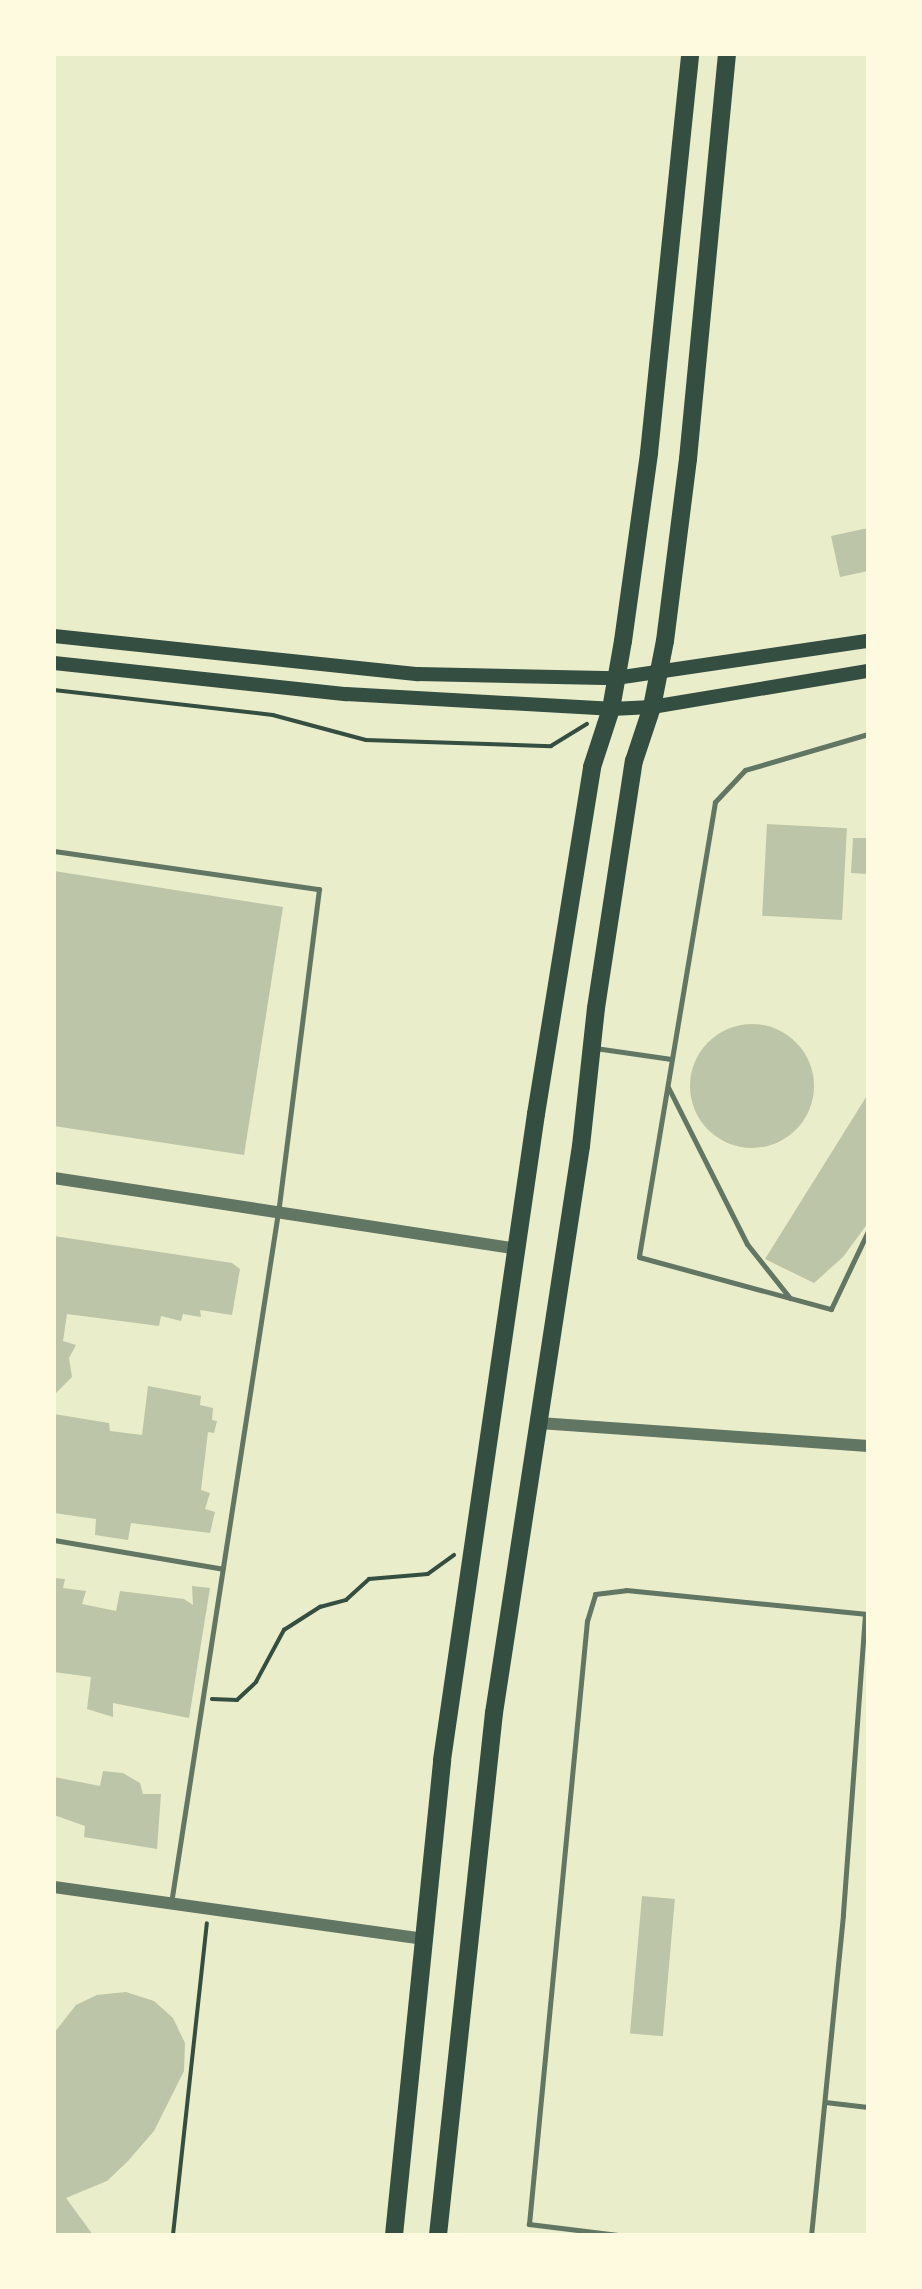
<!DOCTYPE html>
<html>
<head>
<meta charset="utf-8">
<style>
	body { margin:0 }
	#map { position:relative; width:922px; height:2289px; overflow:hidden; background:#e9edc9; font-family:"PT Sans Narrow",sans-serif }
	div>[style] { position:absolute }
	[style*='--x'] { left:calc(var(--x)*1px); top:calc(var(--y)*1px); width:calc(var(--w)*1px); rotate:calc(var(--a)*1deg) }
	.building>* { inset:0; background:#bcc5a7; transform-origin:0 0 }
	.round { border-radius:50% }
	.path>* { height:3.5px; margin:-1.75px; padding:0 1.75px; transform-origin:1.75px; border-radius:1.75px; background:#344e41 }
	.service>* { height:5px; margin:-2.5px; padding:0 2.5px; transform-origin:2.5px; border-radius:2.5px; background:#617663 }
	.tertiary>* { height:12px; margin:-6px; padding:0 6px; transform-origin:6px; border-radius:6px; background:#617663 }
	.secondary>* { height:14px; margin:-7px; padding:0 7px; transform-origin:7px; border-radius:7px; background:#344e41 }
	.primary>* { height:18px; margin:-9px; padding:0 9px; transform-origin:9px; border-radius:9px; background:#344e41 }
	span { translate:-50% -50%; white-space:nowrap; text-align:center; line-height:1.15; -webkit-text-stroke:6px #fefae0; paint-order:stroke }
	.frame { position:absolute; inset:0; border:56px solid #fefae0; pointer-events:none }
</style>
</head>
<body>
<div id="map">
	<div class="building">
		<i style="clip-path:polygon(868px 528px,868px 571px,840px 577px,831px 536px)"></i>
		<i style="left:767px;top:824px;width:80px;height:92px;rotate:3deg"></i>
		<i style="clip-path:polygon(853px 838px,868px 838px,868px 874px,851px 873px)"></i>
		<i style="clip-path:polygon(54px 871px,283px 907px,244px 1155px,54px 1126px)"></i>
		<i class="round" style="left:690px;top:1024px;width:124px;height:124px"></i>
		<i style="clip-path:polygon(868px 1094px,868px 1223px,843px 1257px,814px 1283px,765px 1259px)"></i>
		<i style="clip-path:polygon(54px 1236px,232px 1263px,240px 1269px,232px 1315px,200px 1310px,201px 1317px,183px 1314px,181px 1321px,161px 1316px,159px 1326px,67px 1314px,63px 1341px,76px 1345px,69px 1358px,72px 1377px,54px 1395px)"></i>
		<i style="clip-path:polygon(148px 1386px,201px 1396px,200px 1405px,213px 1408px,212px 1420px,217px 1421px,214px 1433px,208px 1432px,201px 1490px,210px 1493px,205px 1509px,215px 1512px,210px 1533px,131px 1523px,128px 1540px,95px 1535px,96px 1519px,54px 1513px,54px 1414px,109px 1423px,110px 1431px,142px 1435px)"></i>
		<i style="clip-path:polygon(54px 1578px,65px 1579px,63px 1588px,86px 1591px,82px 1604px,116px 1611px,120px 1591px,184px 1599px,193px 1605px,192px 1586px,210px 1588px,189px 1718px,113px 1703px,113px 1717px,87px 1709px,91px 1677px,54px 1672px)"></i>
		<i style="clip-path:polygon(103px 1771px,123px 1773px,140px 1783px,143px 1794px,161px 1794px,157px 1849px,84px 1837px,85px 1826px,54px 1815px,54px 1777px,100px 1786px)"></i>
		<i style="left:642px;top:1896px;width:33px;height:138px;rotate:5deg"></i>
		<i style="clip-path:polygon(126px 1992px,154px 2001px,173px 2018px,185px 2043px,184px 2071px,154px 2131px,128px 2161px,107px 2181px,66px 2198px,93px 2235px,54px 2235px,54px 2033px,76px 2005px,97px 1995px)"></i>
	</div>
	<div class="path">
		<i style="--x:54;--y:690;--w:220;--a:6.5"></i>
		<i style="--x:273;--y:715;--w:96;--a:15"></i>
		<i style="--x:366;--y:740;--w:185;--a:1.9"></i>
		<i style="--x:551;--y:746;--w:42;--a:-31.4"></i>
		<i style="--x:212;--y:1699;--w:25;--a:2"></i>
		<i style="--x:237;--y:1700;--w:26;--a:-43"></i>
		<i style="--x:256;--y:1682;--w:59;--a:-61.7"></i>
		<i style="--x:284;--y:1630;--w:43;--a:-32.6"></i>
		<i style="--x:320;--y:1607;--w:27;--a:-15"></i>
		<i style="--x:346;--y:1600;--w:31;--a:-42"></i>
		<i style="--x:369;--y:1579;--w:59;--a:-4.8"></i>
		<i style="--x:428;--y:1574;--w:32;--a:-36"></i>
		<i style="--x:173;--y:2235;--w:313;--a:-83.8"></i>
	</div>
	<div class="service">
		<i style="--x:868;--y:734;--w:128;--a:163.7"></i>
		<i style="--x:745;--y:770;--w:44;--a:133.2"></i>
		<i style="--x:715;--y:802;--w:461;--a:99.5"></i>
		<i style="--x:639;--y:1257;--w:199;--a:15.2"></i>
		<i style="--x:831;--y:1309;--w:86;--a:-64.6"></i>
		<i style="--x:54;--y:851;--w:268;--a:8.2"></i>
		<i style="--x:319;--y:889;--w:326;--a:97.2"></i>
		<i style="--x:278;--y:1212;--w:699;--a:98.8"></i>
		<i style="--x:595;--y:1048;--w:77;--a:8.2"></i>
		<i style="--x:668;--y:1087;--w:176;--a:63.3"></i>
		<i style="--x:747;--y:1244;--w:69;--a:51.5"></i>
		<i style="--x:54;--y:1540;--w:171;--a:9.7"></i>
		<i style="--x:825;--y:2102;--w:43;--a:6.6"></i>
		<i style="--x:618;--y:2235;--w:90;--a:-173"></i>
		<i style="--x:529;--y:2224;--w:606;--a:-84.51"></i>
		<i style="--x:587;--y:1621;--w:28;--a:-73"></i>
		<i style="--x:595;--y:1594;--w:31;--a:-7"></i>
		<i style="--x:626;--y:1590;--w:240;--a:5.7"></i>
		<i style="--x:865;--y:1614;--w:302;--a:94.2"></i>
		<i style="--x:843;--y:1915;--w:322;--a:95.7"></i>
	</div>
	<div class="tertiary">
		<i style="--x:54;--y:1178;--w:467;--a:8.7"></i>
		<i style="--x:539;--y:1423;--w:330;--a:4"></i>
		<i style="--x:54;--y:1887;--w:372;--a:8"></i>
	</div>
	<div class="secondary">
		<i style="--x:54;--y:636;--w:366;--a:6"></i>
		<i style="--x:418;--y:674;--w:198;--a:1.2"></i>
		<i style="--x:616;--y:678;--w:255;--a:-8.4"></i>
		<i style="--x:54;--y:663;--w:294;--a:6.1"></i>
		<i style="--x:346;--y:694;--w:265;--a:3.2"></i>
		<i style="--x:611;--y:709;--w:41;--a:-2.8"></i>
		<i style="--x:652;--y:707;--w:219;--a:-9.5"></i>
	</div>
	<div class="primary">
		<i style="--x:394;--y:2235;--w:477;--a:-84.2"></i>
		<i style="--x:442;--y:1760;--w:653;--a:-81.72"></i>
		<i style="--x:536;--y:1114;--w:351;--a:-80.8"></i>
		<i style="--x:592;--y:767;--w:61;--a:-71.9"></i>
		<i style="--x:611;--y:709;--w:69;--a:-80"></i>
		<i style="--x:623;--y:641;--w:190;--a:-82.1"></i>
		<i style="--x:649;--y:453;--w:401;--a:-84.1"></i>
		<i style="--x:438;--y:2235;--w:525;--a:-83.88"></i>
		<i style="--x:494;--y:1713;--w:574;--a:-81.28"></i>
		<i style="--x:581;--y:1146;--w:139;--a:-83.8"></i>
		<i style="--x:596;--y:1008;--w:250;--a:-81.3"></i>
		<i style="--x:634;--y:761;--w:57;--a:-71.6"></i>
		<i style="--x:652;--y:707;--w:67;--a:-78.9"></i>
		<i style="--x:665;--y:641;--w:183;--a:-82.8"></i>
		<i style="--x:688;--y:459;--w:407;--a:-84.5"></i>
	</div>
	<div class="frame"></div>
</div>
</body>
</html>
